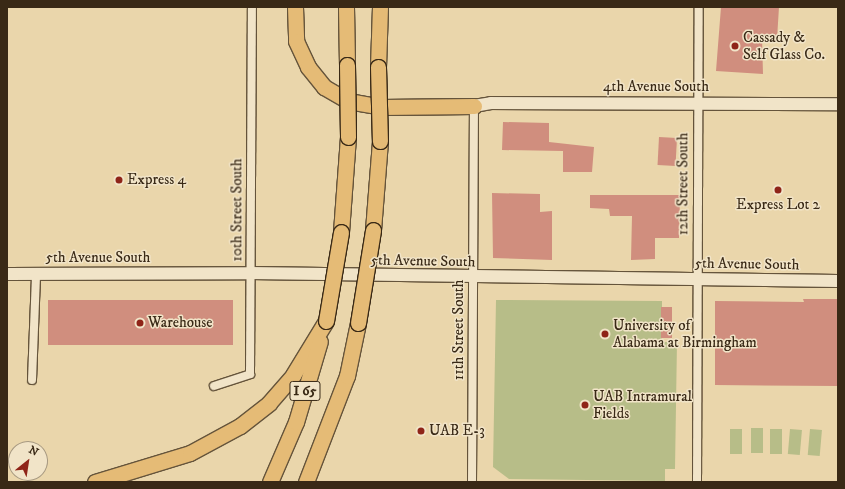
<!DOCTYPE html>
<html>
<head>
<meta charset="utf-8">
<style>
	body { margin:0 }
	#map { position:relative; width:845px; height:489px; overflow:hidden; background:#ead6ab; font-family:"IM FELL DW Pica",serif }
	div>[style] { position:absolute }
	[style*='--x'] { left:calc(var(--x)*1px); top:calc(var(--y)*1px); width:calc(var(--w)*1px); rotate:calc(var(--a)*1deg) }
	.green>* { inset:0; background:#b7bd88; transform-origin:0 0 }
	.building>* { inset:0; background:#d08e7e; transform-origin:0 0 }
	.roads { filter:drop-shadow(1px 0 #65543b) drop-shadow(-1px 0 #65543b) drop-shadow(0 1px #65543b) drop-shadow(0 -1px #65543b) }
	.street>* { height:8px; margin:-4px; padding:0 4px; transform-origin:4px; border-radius:4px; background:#f1e4c8 }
	.secondary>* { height:12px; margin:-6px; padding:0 6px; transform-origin:6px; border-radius:6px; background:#f1e4c8 }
	.highway>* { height:15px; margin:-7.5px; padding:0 7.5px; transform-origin:7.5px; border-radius:7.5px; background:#e5bb76 }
	.bridges { filter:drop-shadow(1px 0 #392916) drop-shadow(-1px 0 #392916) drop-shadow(0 1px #392916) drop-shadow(0 -1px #392916) }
	.highway-bridge>* { height:15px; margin:-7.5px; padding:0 7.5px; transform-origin:7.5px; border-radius:7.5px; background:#e5bb76 }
	.dots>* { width:11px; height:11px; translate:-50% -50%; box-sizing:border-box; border:2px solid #f1e4c8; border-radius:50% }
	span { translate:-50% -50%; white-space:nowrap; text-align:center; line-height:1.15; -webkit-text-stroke:3px #f1e4c8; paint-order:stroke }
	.shield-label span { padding:1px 3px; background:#f1e4c8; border:1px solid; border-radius:3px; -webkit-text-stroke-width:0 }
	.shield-label { font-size:14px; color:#392916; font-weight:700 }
	.poi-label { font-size:15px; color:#392916 }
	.left { translate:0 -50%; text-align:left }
	.street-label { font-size:15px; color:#392916 }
	.frame { position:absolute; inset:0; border:8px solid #392916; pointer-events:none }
	.north { position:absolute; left:8px; top:441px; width:40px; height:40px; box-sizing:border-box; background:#f1e4c8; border:1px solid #a79981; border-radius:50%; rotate:30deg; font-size:11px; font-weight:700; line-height:16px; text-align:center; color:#392916 }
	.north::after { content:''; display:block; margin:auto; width:14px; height:18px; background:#8f2418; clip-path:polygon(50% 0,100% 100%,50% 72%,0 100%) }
</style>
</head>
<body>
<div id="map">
	<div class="green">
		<i style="clip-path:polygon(496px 300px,662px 301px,662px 342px,677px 342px,675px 469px,665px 469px,665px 481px,509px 479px,493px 467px)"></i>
		<i style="left:751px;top:428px;width:12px;height:25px"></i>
		<i style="left:730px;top:429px;width:12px;height:25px"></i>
		<i style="left:770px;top:429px;width:12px;height:25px"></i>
		<i style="left:790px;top:429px;width:12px;height:25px;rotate:5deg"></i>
		<i style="left:810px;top:429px;width:12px;height:26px;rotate:5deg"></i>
	</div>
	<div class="building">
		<i style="clip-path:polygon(721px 7px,779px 7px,777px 39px,762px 38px,763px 74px,716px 71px)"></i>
		<i style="clip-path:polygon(503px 122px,549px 123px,549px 142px,594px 147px,592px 172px,563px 172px,563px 151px,502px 150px)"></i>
		<i style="left:659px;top:137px;width:18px;height:28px;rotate:3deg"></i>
		<i style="clip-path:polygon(492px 193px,540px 194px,540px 212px,552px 211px,552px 260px,493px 258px)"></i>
		<i style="clip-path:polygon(590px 195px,680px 195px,679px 238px,655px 238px,655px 259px,631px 260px,632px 216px,610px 216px,609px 209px,590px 208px)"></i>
		<i style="clip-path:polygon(803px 299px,838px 299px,838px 386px,715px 385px,715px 301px,804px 302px)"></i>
		<i style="left:48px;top:300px;width:185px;height:45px"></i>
		<i style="left:661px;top:307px;width:11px;height:31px"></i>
	</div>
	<div class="roads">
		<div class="street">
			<i style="--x:32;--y:380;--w:106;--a:-87.8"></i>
			<i style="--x:214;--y:386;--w:38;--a:-18"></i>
			<i style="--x:250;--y:374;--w:367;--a:-89.7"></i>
			<i style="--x:472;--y:482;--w:376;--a:-89.7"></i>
			<i style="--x:697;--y:482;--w:475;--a:-89.8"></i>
		</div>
		<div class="secondary">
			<i style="--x:474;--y:106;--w:17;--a:-10"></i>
			<i style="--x:491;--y:103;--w:347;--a:0.2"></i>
			<i style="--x:7;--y:274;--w:243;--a:-0.2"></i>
			<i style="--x:250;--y:273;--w:588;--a:0.78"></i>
		</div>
		<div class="highway">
			<i style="--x:295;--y:7;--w:34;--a:88"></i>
			<i style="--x:296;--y:41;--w:29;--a:65"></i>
			<i style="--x:308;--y:67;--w:26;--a:51"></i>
			<i style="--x:324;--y:87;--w:28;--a:30"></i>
			<i style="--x:348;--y:101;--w:34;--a:10"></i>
			<i style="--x:381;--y:107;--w:93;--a:-0.6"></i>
			<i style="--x:346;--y:7;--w:58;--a:89"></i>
			<i style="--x:378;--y:67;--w:60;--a:-88.1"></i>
			<i style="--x:373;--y:230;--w:89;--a:-85.5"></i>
			<i style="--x:341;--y:232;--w:95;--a:-85.8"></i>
			<i style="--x:95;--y:482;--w:99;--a:-17"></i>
			<i style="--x:190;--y:453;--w:57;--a:-28.4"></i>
			<i style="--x:240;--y:426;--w:37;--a:-38"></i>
			<i style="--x:269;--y:403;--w:37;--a:-49"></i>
			<i style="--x:293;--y:375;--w:63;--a:-58.6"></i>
			<i style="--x:270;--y:482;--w:65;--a:-66.6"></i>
			<i style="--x:296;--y:422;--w:84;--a:-73.5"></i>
			<i style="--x:306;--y:482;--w:114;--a:-68.9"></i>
			<i style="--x:347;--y:376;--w:54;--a:-78.3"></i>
		</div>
	</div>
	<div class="bridges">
		<div class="highway-bridge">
			<i style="--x:347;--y:65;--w:72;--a:89.2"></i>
			<i style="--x:378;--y:67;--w:74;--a:88.5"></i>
			<i style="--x:326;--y:321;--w:90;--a:-80.4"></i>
			<i style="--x:358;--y:323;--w:94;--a:-80.8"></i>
		</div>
	</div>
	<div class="dots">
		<i style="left:735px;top:46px;background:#8f2418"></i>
		<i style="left:119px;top:180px;background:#8f2418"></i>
		<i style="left:778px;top:190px;background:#8f2418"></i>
		<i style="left:140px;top:323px;background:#8f2418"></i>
		<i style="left:605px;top:334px;background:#8f2418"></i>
		<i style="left:585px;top:405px;background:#8f2418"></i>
		<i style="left:421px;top:431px;background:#8f2418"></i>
	</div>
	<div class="shield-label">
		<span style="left:305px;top:391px">I 65</span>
	</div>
	<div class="poi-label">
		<span class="left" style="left:743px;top:46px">Cassady &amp;<br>Self Glass Co.</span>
		<span class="left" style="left:127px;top:180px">Express 4</span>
		<span style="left:778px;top:205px">Express Lot 2</span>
		<span class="left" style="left:148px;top:323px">Warehouse</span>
		<span class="left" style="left:613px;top:334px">University of<br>Alabama at Birmingham</span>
		<span class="left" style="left:593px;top:405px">UAB Intramural<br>Fields</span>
		<span class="left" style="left:429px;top:431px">UAB E-3</span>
	</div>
	<div class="street-label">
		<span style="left:656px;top:87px">4th Avenue South</span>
		<span style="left:683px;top:184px;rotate:-90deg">12th Street South</span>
		<span style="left:237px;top:210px;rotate:-90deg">10th Street South</span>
		<span style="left:98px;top:258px">5th Avenue South</span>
		<span style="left:423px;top:261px;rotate:1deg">5th Avenue South</span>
		<span style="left:747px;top:264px;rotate:1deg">5th Avenue South</span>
		<span style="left:459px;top:330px;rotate:-90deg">11th Street South</span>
	</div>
	<div class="frame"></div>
	<div class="north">N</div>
</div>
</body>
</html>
